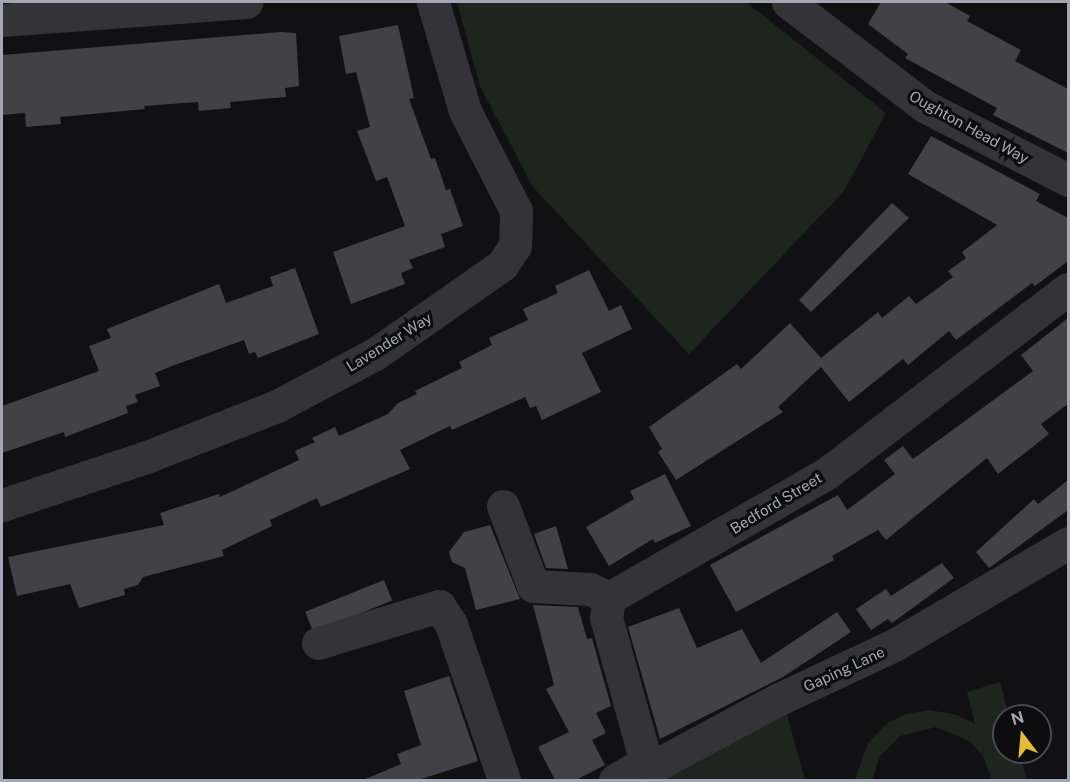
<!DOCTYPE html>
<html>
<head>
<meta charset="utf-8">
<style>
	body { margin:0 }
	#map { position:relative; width:1070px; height:782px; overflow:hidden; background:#111113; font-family:"Public Sans",sans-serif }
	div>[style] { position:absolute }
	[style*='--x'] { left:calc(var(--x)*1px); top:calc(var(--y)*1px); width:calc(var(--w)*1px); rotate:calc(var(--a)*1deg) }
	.green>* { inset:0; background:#1e251f }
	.building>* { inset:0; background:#414146; transform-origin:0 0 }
	.minor>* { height:33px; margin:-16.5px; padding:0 16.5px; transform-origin:16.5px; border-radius:16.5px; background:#333338 }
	span { translate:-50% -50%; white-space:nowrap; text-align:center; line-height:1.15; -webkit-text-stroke:6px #0d0c0e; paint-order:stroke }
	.street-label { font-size:15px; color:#a3a7b3 }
	.frame { position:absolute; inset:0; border:3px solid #a3a7b3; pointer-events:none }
	.north { position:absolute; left:992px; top:704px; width:60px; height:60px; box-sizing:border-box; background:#0d0c0e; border:2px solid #494a50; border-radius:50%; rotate:344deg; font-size:16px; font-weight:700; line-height:24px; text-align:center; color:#a3a7b3 }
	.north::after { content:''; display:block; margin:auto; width:21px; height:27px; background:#e7bb35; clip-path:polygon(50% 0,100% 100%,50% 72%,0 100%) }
</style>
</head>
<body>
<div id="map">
	<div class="green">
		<i style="clip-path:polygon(457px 2px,746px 2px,886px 113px,844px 191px,689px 354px,533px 187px,480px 86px)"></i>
		<i style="clip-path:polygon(1000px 682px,1009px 716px,1004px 716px,1004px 752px,1019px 752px,1027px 780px,992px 780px,983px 756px,970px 741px,936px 727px,900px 736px,880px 756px,872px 780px,855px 780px,868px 743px,886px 724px,906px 714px,930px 710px,957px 715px,975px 724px,967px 692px)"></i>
		<i style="clip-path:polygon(785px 707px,805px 780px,648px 780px)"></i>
	</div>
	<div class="building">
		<i style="clip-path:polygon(881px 2px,945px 2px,970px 16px,967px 21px,1021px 50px,1015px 61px,1068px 89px,1068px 153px,993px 115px,997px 108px,905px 58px,908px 54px,868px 24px)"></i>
		<i style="clip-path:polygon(398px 25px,414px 98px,409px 99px,431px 159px,435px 158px,446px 190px,450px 189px,463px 226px,441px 234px,445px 247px,409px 260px,413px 268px,401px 273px,405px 284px,351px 304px,333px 252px,405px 226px,387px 177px,376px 181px,357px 131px,370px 127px,356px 72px,346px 74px,339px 36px)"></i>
		<i style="clip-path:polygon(281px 32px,296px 33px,299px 86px,285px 88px,286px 97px,230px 102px,231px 108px,199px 111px,198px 102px,144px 106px,145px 109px,60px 117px,61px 124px,26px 127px,25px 113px,2px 115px,2px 55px)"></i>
		<i style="clip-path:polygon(931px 136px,1040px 194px,1036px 201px,1068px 218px,1068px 261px,1035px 286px,1032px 283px,956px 340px,949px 331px,908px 365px,903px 359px,849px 402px,821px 367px,778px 407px,783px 412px,676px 480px,658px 452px,662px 449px,649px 427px,737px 364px,741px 369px,790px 323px,821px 358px,878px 312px,882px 318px,909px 296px,916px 304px,953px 277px,948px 271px,966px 258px,962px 252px,997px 225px,908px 174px)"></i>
		<i style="clip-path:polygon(892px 203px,909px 218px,811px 312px,799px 300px)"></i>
		<i style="clip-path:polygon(295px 268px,319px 334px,258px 358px,255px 352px,249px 354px,244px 340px,172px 366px,155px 373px,160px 386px,135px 395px,138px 402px,126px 406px,128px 413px,65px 437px,64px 432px,2px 453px,2px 406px,99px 371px,89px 346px,111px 338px,107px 329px,219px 284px,226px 303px,273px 286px,270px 277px)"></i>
		<i style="clip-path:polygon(589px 270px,609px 311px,621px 305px,632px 329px,582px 353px,601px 392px,542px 420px,536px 406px,530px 408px,525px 397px,452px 430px,450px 426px,400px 450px,410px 469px,321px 507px,317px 498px,270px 520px,272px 526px,222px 550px,224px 556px,143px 577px,138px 585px,124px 589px,125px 595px,79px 608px,70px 584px,17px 596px,8px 557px,164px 525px,160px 513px,219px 494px,220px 497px,299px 460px,295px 451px,315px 442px,312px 438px,335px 427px,339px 436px,388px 414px,398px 403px,417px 394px,415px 391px,462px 368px,459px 362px,492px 345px,489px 338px,528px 320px,523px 309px,558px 293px,555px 286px)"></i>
		<i style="clip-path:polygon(1068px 318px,1068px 404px,1041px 424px,1049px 434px,998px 474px,987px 458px,886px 540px,878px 530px,832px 556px,834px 560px,736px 612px,710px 565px,838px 495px,847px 510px,895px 474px,884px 460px,903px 446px,913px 459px,1033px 371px,1021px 355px)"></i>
		<i style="clip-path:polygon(665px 474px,691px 526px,655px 543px,653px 539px,609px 566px,586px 527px,634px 499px,630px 491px)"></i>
		<i style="clip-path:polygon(1068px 480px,1068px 510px,989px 568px,976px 552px,1034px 499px,1038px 504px)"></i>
		<i style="clip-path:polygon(490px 525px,520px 599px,476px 610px,465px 568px,452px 562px,449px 552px,464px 532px)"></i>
		<i style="clip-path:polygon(556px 526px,568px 569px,546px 568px,534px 534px)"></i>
		<i style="clip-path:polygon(942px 563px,954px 578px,892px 623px,888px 619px,871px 630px,856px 609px,886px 589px,891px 596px)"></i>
		<i style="left:384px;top:580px;width:22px;height:85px;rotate:68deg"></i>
		<i style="clip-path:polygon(533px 605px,578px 607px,587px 639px,592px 638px,611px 706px,596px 713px,606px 733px,592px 740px,605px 765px,576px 780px,555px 780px,538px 747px,569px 732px,546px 689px,554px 685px)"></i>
		<i style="clip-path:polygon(679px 608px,697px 648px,742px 629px,761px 663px,837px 612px,851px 632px,783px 677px,660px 739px,628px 627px)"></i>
		<i style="clip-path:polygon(449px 676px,478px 761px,418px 780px,363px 780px,401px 764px,397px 754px,421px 745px,404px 691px)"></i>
	</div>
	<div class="minor">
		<i style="--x:788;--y:2;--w:173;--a:37.3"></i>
		<i style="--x:926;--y:107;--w:160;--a:27.2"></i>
		<i style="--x:2;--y:20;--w:245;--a:-4.2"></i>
		<i style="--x:2;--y:505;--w:155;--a:-18.4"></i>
		<i style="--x:149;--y:456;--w:137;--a:-21.3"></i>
		<i style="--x:277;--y:406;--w:111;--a:-28"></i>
		<i style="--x:375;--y:354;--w:155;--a:-35"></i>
		<i style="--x:502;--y:265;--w:23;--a:-56"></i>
		<i style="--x:515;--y:246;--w:35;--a:-88"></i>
		<i style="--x:516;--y:211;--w:112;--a:-117"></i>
		<i style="--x:465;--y:111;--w:114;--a:-106.4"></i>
		<i style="--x:503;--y:506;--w:85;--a:69.4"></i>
		<i style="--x:533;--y:586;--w:57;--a:3"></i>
		<i style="--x:590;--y:589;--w:21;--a:25"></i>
		<i style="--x:318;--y:643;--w:127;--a:-17"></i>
		<i style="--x:439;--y:606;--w:22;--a:56"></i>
		<i style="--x:451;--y:624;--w:165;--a:71.2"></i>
		<i style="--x:646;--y:762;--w:149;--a:-105.5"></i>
		<i style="--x:606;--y:618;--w:20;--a:-81"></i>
		<i style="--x:609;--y:598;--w:251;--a:-29.8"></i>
		<i style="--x:827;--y:473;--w:303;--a:-37.4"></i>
		<i style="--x:615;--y:780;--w:36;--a:-30"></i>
		<i style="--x:646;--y:762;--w:12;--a:9"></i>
		<i style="--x:658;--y:764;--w:133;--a:-28.3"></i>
		<i style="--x:775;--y:701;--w:134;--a:-25.2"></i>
		<i style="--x:896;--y:644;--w:199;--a:-30.4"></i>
	</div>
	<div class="street-label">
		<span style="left:969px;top:127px;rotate:29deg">Oughton Head Way</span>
		<span style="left:389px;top:342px;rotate:-32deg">Lavender Way</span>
		<span style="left:776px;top:503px;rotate:-31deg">Bedford Street</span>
		<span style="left:844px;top:669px;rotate:-25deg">Gaping Lane</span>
	</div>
	<div class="frame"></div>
	<div class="north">N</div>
</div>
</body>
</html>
